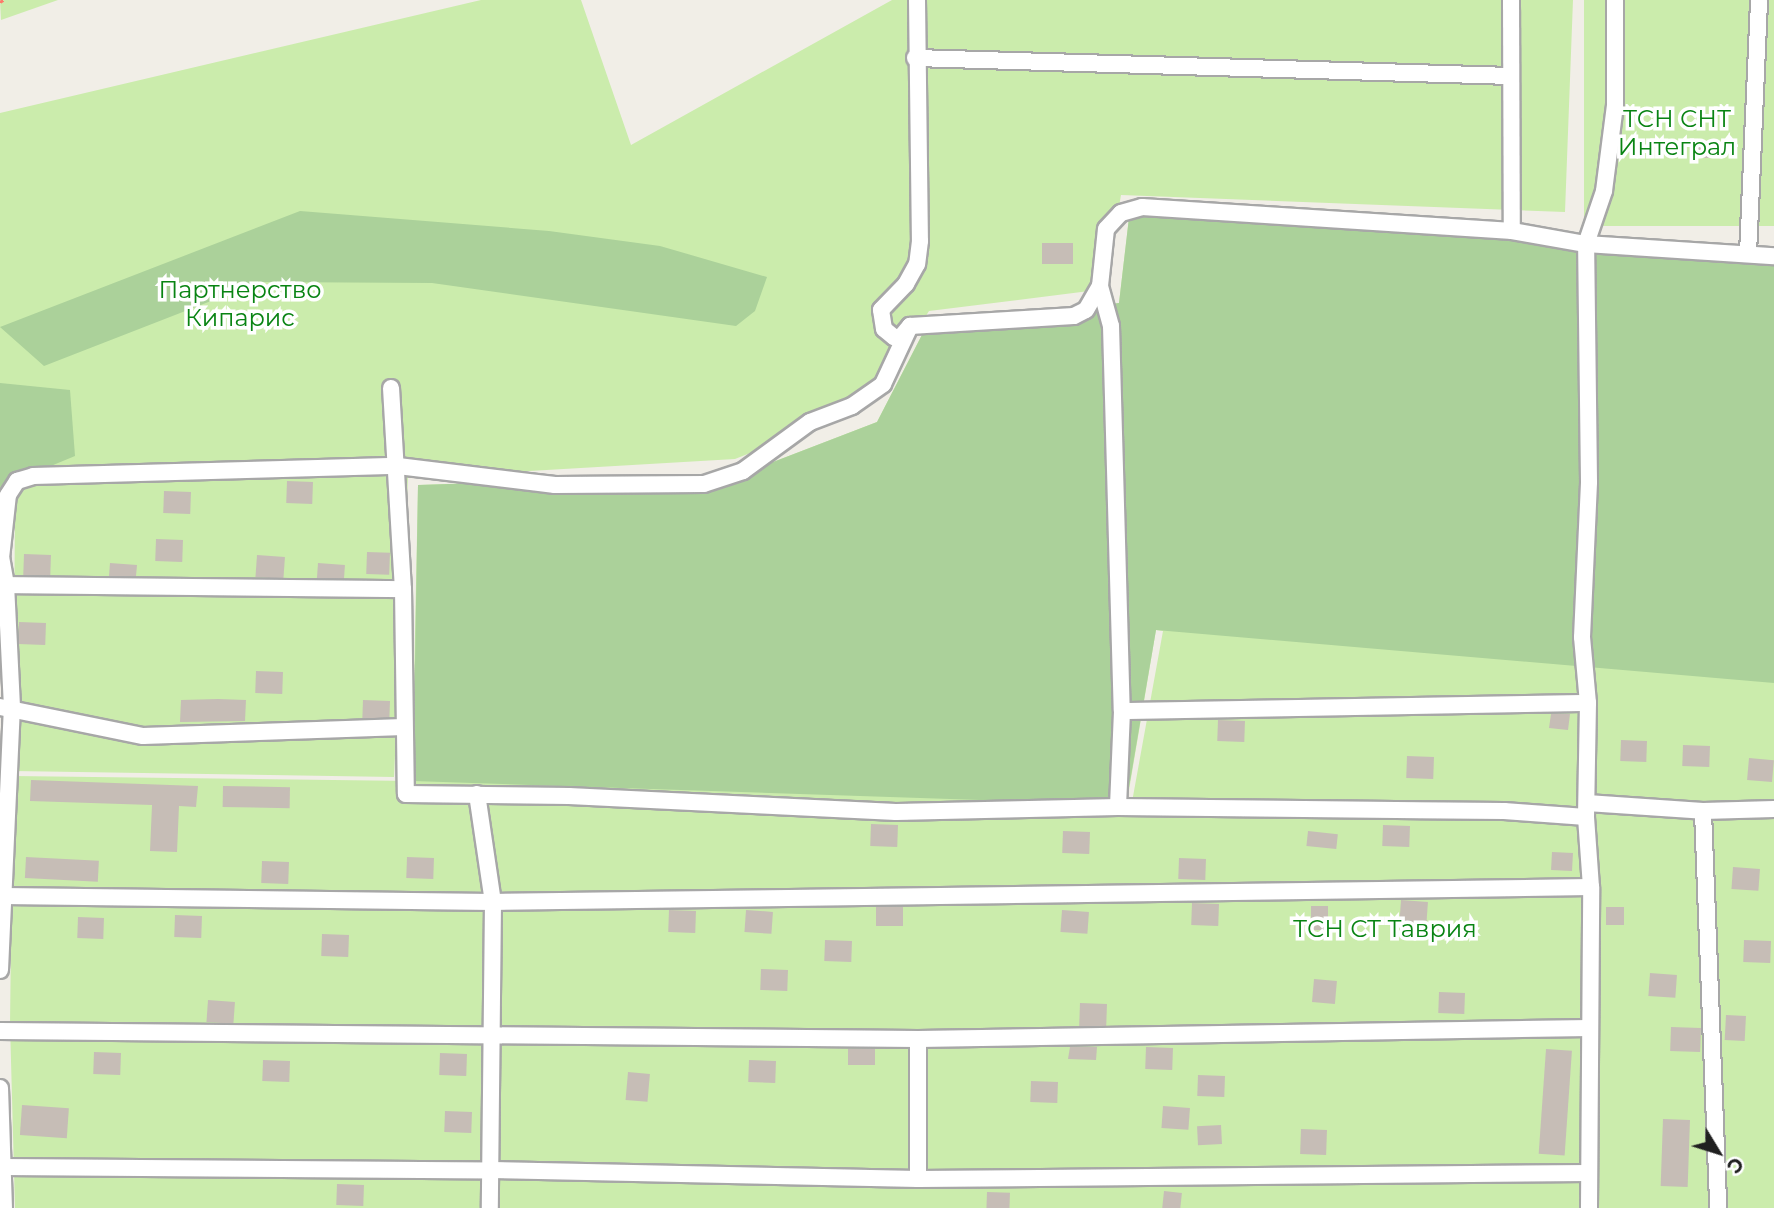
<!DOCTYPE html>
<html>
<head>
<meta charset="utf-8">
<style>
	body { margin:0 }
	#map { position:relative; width:1774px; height:1208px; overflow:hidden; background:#f1eee7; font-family:Montserrat,sans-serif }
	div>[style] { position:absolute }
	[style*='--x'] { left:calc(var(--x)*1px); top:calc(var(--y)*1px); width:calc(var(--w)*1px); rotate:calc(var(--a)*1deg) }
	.grass>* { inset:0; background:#cbecac; transform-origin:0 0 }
	.forest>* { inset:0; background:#abd19a }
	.building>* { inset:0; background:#c6bdb6; transform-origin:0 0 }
	.path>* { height:2.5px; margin-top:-1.25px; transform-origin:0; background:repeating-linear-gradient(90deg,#fe7a6b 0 3.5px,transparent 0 7px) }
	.roads { filter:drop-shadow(2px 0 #a7a7a7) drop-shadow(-2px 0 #a7a7a7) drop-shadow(0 2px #a7a7a7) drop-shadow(0 -2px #a7a7a7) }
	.minor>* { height:16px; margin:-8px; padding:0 8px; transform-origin:8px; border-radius:8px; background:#fff }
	span { translate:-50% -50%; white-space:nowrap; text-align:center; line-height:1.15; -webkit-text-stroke:7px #fff; paint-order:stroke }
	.park-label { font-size:24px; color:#098413 }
	.north { position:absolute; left:1683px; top:1117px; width:70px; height:70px; -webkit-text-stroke:5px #fff; paint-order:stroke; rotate:128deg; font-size:19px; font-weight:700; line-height:28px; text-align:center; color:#202020 }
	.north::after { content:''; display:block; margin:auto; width:24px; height:32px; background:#202020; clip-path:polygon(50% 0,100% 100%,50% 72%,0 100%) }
</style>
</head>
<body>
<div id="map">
	<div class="grass">
		<i style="clip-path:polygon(0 0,58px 0,1px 20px)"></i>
		<i style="clip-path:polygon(481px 0,581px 0,631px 145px,892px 0,1573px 0,1565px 212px,1121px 195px,1105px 289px,929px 311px,869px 406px,735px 459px,408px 478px,394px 777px,13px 771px,15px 511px,0 506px,0 113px)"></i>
		<i style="left:1584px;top:0;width:190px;height:226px"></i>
		<i style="clip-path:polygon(evenodd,1130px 209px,1774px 247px,1774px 1208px,15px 1208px,10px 1024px,13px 776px,412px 781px,418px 485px,742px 474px,877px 422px,925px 329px,1119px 303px,1130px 209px,1156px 630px,1163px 631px,1132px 802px,1127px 802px,1156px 630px)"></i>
	</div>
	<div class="forest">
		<i style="clip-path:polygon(1130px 209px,1774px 247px,1774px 683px,1156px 630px,1126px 805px,413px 781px,418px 485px,742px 474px,877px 422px,925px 329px,1119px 303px)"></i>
		<i style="clip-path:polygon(300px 211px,549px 231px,660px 246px,767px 277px,755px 311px,736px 326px,432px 283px,260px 282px,44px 366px,0 327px)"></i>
		<i style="clip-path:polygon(0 383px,70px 390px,75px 456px,0 487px)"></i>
	</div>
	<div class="building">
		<i style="left:1691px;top:141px;width:28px;height:17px"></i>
		<i style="left:1042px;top:243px;width:31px;height:21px"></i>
		<i style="left:287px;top:481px;width:26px;height:22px;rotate:2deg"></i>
		<i style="left:164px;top:491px;width:27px;height:22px;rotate:2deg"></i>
		<i style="left:156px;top:539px;width:27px;height:22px;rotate:2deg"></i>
		<i style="left:367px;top:552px;width:23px;height:22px;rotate:2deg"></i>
		<i style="left:24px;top:554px;width:27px;height:21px;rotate:2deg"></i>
		<i style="left:257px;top:555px;width:28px;height:22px;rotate:4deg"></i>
		<i style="clip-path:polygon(110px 563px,137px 565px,136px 576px,109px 576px)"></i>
		<i style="left:318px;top:563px;width:27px;height:15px;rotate:4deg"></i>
		<i style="left:19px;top:622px;width:27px;height:22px;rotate:2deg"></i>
		<i style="left:256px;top:671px;width:27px;height:22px;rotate:2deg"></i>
		<i style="clip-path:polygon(218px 699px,246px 700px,245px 721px,180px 722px,181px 700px)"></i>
		<i style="left:363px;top:700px;width:27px;height:18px;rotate:2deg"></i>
		<i style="clip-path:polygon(1551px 714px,1570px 714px,1568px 730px,1549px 728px)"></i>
		<i style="left:1218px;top:720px;width:27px;height:21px;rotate:2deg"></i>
		<i style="left:1621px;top:740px;width:26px;height:21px;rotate:2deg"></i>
		<i style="left:1683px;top:745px;width:27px;height:21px;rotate:2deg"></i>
		<i style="left:1407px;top:756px;width:27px;height:22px;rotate:2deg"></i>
		<i style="left:1749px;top:758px;width:25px;height:22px;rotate:5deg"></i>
		<i style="clip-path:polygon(31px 780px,198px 786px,196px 807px,179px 806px,177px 852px,150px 851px,152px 805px,30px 801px)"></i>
		<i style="left:223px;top:786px;width:67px;height:21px;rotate:1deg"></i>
		<i style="left:871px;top:824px;width:27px;height:22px;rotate:2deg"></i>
		<i style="left:1383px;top:825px;width:27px;height:21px;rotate:2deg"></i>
		<i style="left:1063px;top:831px;width:27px;height:22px;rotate:2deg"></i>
		<i style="left:1308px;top:831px;width:30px;height:15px;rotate:6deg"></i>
		<i style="left:1552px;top:852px;width:21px;height:18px;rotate:3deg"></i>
		<i style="left:26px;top:857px;width:73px;height:21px;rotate:3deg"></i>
		<i style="left:407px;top:857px;width:27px;height:21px;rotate:2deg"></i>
		<i style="left:1179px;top:858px;width:27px;height:21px;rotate:2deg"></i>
		<i style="left:262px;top:861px;width:27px;height:22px;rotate:2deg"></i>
		<i style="left:1733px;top:867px;width:27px;height:22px;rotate:4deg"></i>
		<i style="left:1401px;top:900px;width:27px;height:22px;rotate:4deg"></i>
		<i style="left:1192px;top:903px;width:27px;height:22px;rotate:2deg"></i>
		<i style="left:1311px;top:906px;width:17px;height:24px"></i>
		<i style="left:876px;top:907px;width:27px;height:19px"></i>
		<i style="left:1606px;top:907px;width:18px;height:18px"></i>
		<i style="left:669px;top:910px;width:27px;height:22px;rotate:2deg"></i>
		<i style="left:746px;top:910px;width:27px;height:22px;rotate:4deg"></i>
		<i style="left:1062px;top:910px;width:27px;height:22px;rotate:4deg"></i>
		<i style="left:175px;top:915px;width:27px;height:22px;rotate:2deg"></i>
		<i style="left:78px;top:917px;width:26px;height:21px;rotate:2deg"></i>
		<i style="left:322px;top:934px;width:27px;height:22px;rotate:2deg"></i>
		<i style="left:825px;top:940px;width:27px;height:21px;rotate:2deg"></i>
		<i style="left:1744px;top:940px;width:27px;height:22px;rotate:2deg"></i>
		<i style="left:761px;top:969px;width:27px;height:21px;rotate:2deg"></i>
		<i style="left:1650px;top:973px;width:27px;height:23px;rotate:4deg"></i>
		<i style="left:1314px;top:979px;width:23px;height:23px;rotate:5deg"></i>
		<i style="left:1439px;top:992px;width:26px;height:21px;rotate:2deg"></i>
		<i style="left:208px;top:1000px;width:27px;height:22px;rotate:4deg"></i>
		<i style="left:1080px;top:1003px;width:27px;height:23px;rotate:2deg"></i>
		<i style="left:1726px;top:1015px;width:20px;height:25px;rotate:3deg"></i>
		<i style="left:1671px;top:1027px;width:30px;height:24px;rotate:2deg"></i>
		<i style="clip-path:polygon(1097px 1047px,1096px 1060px,1068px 1059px,1070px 1047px)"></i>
		<i style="left:1146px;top:1047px;width:27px;height:22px;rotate:2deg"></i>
		<i style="left:848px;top:1049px;width:27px;height:16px"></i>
		<i style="left:1546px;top:1049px;width:26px;height:105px;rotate:4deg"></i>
		<i style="left:94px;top:1052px;width:27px;height:22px;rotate:2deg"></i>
		<i style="left:440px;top:1053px;width:27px;height:22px;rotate:2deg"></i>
		<i style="left:263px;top:1060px;width:27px;height:21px;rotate:2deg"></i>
		<i style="left:749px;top:1060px;width:27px;height:22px;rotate:2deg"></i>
		<i style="left:628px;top:1072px;width:22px;height:28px;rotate:5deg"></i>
		<i style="left:1198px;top:1075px;width:27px;height:21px;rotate:2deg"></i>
		<i style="left:1031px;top:1081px;width:27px;height:21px;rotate:2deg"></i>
		<i style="left:22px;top:1105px;width:47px;height:30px;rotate:4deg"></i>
		<i style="left:1163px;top:1106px;width:27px;height:22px;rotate:4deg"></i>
		<i style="left:445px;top:1111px;width:27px;height:21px;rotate:2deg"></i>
		<i style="left:1663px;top:1119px;width:27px;height:67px;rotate:2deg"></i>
		<i style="left:1221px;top:1125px;width:19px;height:24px;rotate:87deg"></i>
		<i style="left:1301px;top:1129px;width:26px;height:25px;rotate:2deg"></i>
		<i style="left:337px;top:1184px;width:27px;height:21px;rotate:2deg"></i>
		<i style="left:1164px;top:1191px;width:18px;height:17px;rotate:6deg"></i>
		<i style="left:987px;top:1192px;width:23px;height:16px;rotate:2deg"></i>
	</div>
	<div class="path">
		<i style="--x:0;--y:2;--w:4;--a:-34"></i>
	</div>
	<div class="roads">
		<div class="minor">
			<i style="--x:917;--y:0;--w:241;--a:89.3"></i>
			<i style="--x:920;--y:241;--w:23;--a:97"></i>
			<i style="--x:917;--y:264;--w:23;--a:119"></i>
			<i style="--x:906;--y:284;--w:36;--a:134"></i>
			<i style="--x:881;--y:310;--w:19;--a:81"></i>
			<i style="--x:884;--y:329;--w:13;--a:39"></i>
			<i style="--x:894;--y:337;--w:6;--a:9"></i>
			<i style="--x:900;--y:338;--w:16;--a:-50"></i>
			<i style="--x:910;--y:326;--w:164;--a:-3.5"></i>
			<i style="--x:1074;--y:316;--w:13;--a:-27"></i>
			<i style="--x:1086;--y:310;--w:28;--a:-60"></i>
			<i style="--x:1100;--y:286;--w:57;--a:-84"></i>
			<i style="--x:1106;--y:229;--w:22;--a:-47"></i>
			<i style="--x:1121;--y:213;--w:22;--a:-16"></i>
			<i style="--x:1142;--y:207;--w:371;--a:3.7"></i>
			<i style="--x:1512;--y:231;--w:75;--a:10"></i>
			<i style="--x:1586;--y:244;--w:188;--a:3.7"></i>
			<i style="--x:1511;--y:0;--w:231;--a:89.8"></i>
			<i style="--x:915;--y:58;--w:596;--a:1.73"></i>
			<i style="--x:1748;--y:254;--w:254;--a:-87.5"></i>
			<i style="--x:1100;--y:286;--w:41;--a:74.6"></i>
			<i style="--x:1111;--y:326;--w:385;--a:88.4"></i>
			<i style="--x:1122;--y:711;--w:96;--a:92.4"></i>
			<i style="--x:391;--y:388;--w:201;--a:86.6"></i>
			<i style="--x:403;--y:589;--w:205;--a:89.2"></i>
			<i style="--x:406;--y:794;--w:163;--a:0.7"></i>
			<i style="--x:569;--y:796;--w:327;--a:2.8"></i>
			<i style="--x:896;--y:812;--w:222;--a:-1.3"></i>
			<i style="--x:1118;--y:807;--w:386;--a:0.6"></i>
			<i style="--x:1504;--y:811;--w:82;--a:4.2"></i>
			<i style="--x:6;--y:585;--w:397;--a:0.6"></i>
			<i style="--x:0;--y:707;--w:146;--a:11.5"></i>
			<i style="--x:143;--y:736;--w:261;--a:-2"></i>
			<i style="--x:1122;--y:711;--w:466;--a:-1"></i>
			<i style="--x:477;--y:794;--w:109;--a:81.6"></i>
			<i style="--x:493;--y:902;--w:306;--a:90.6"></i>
			<i style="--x:1587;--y:803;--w:116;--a:3.9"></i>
			<i style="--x:1703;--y:811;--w:71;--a:-1.6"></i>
			<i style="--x:1703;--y:811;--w:397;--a:87.8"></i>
			<i style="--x:3;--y:896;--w:490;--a:0.7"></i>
			<i style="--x:493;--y:902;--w:1098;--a:-0.78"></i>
			<i style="--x:0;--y:970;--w:263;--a:-87.4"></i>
			<i style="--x:12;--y:707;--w:122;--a:-92.8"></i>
			<i style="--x:6;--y:585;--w:27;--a:-100"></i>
			<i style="--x:1;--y:558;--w:63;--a:-83.7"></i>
			<i style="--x:8;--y:495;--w:17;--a:-57"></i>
			<i style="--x:17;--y:481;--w:17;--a:-17"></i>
			<i style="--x:33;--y:476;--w:365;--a:-1.6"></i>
			<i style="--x:398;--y:466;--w:158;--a:6.9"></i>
			<i style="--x:555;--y:485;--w:149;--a:-0.4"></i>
			<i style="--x:704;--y:484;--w:41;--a:-18.4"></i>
			<i style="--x:743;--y:471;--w:83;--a:-36.2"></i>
			<i style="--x:810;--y:422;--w:45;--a:-20.9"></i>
			<i style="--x:852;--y:406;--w:38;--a:-35"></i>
			<i style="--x:883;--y:384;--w:64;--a:-65"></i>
			<i style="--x:0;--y:1031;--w:918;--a:0.5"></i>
			<i style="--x:918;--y:1039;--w:672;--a:-0.94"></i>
			<i style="--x:0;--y:1088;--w:120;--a:88.1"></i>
			<i style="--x:2;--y:1167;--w:489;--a:0.4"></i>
			<i style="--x:491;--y:1170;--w:427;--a:1.2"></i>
			<i style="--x:918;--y:1179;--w:670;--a:-0.51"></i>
			<i style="--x:918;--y:1179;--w:140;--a:-90"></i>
			<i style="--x:1589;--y:1208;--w:321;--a:-89.6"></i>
			<i style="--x:1591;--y:887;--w:70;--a:-94.1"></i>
			<i style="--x:1586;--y:817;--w:114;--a:-89"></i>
			<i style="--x:1588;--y:703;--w:66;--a:-95.2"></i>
			<i style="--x:1582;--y:637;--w:155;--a:-87.4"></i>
			<i style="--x:1589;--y:482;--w:238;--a:-90.7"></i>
			<i style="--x:1586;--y:244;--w:56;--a:-71.2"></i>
			<i style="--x:1604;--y:191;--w:87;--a:-82.7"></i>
			<i style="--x:1615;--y:105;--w:105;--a:-90"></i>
		</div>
	</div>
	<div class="park-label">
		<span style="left:1677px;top:133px">ТСН СНТ<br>Интеграл</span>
		<span style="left:240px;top:304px">Партнерство<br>Кипарис</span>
		<span style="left:1385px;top:929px">ТСН СТ Таврия</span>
	</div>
	<div class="north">С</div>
</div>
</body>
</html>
